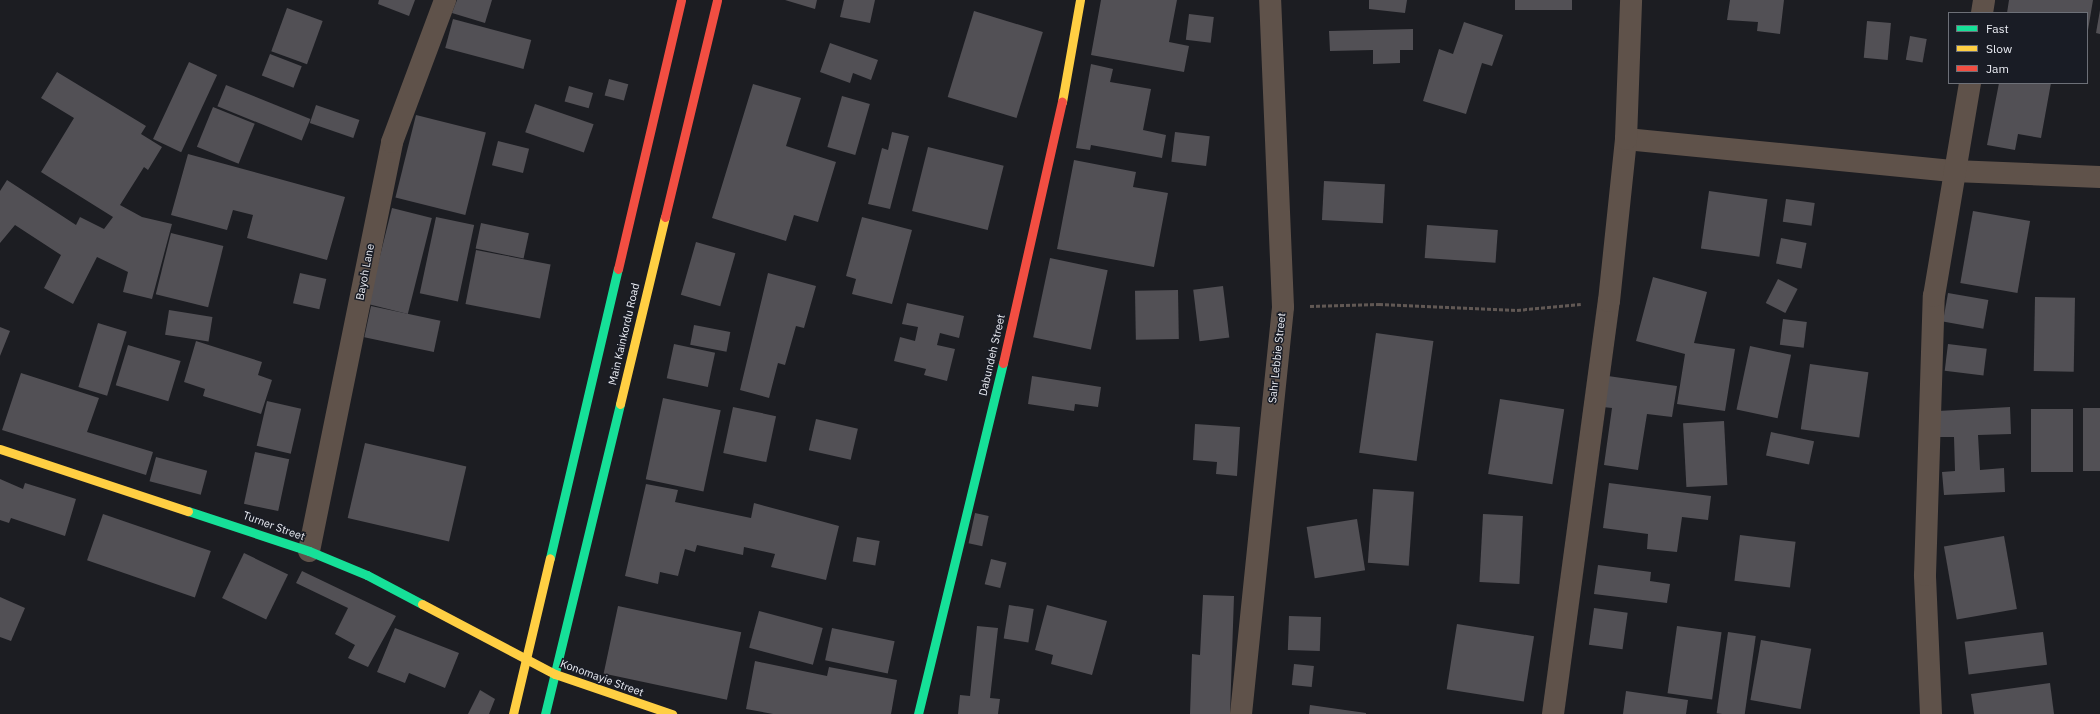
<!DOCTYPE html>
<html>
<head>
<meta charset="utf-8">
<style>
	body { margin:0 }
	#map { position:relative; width:2100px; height:714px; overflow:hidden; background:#1c1d22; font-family:"IBM Plex Sans",sans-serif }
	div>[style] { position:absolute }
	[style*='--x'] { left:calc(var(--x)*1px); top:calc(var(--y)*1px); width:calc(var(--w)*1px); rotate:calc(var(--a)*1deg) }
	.building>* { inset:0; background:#525055; transform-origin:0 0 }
	.path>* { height:2.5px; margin-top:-1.25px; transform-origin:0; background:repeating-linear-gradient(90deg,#615854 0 4px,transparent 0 6px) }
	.street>* { height:22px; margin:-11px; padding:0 11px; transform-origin:11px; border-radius:11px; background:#5f524a }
	.fast>* { height:9px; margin:-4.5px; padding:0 4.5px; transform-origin:4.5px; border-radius:4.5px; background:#16e098 }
	.slow>* { height:9px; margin:-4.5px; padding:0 4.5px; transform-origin:4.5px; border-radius:4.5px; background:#ffcf43 }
	.jam>* { height:9px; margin:-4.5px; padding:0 4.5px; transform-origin:4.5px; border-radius:4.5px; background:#f24e42 }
	span { translate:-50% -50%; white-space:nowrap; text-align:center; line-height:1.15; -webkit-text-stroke:3px #191c25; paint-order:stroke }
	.street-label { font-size:11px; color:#eceef5 }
	.legend { position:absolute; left:1948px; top:12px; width:140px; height:72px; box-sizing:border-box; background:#191c25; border:1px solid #6d7078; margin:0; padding:5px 7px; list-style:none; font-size:12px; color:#eceef5 }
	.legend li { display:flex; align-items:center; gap:8px; height:20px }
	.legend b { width:20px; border:1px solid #6d7078 }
</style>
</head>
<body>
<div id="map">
	<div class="building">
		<i style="clip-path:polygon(379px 0,415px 0,409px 16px,378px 4px)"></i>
		<i style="clip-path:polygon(457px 0,492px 0,485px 23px,452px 13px)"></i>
		<i style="clip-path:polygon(785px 0,817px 0,815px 9px)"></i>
		<i style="clip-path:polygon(844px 0,875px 0,870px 23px,840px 17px)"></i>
		<i style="clip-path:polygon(1101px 0,1177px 0,1169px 42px,1189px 46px,1184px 72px,1091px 55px)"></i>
		<i style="clip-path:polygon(1369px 0,1407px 0,1405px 13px,1369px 9px)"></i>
		<i style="left:1515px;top:0;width:57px;height:10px"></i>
		<i style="clip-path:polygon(1730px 0,1784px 0,1780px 34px,1757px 31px,1758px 22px,1727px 20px)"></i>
		<i style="clip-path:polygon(2009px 0,2093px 0,2088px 30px,2087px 13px,2007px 13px)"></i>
		<i style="left:287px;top:8px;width:38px;height:46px;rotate:20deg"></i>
		<i style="clip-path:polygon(2100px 10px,2100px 34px,2096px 33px)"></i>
		<i style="left:974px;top:11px;width:72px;height:90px;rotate:17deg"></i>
		<i style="left:1189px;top:14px;width:25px;height:26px;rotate:7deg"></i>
		<i style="left:453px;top:19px;width:81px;height:30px;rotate:15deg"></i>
		<i style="left:1867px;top:21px;width:24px;height:37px;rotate:5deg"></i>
		<i style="clip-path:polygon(1464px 22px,1503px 35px,1492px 66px,1482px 63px,1466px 114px,1423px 101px,1439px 49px,1453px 54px)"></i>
		<i style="clip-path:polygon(1413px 29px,1413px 50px,1400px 50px,1400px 63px,1373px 64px,1373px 50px,1330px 51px,1329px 31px)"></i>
		<i style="left:1910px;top:36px;width:17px;height:24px;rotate:10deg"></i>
		<i style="clip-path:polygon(830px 43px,878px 60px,871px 80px,853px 73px,850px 83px,820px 72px)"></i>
		<i style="left:270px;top:54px;width:34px;height:23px;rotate:21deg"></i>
		<i style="left:189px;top:62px;width:31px;height:85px;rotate:25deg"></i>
		<i style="clip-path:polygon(1091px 64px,1113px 69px,1110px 82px,1151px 89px,1143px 130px,1166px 135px,1162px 158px,1091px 145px,1090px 150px,1076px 148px)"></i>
		<i style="clip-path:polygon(57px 72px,146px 126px,141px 134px,162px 147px,148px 170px,144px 167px,120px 205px,142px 217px,172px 224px,152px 299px,123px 292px,128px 272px,97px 257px,73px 304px,44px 288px,61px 255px,15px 225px,0 243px,0 191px,7px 180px,76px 225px,80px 217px,104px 229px,113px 217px,41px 172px,74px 118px,41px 98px)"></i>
		<i style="left:609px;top:79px;width:20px;height:17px;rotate:15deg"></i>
		<i style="clip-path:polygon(1999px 83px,2051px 83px,2041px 138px,2018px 134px,2015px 150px,1987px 145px)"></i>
		<i style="clip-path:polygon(753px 84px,801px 98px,786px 146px,836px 162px,818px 222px,794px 215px,786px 241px,712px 218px)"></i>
		<i style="left:226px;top:85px;width:91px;height:23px;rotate:22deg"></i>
		<i style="left:569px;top:86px;width:25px;height:16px;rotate:16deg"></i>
		<i style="left:842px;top:96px;width:29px;height:53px;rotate:16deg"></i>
		<i style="left:535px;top:104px;width:62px;height:30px;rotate:19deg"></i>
		<i style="left:316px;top:105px;width:46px;height:19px;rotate:19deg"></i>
		<i style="left:213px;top:107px;width:45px;height:43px;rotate:22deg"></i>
		<i style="left:416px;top:115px;width:72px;height:85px;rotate:14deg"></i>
		<i style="clip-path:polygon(892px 132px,909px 136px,890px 209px,868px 204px,882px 148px,888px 150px)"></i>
		<i style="left:1175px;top:132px;width:35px;height:30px;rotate:7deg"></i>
		<i style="left:498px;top:141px;width:32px;height:25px;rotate:14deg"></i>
		<i style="left:928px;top:147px;width:78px;height:66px;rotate:14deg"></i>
		<i style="clip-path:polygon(188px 154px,345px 197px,327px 260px,247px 238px,253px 215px,233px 210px,227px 230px,171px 215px)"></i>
		<i style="clip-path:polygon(1074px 160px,1136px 172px,1133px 187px,1168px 193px,1154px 267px,1057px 249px)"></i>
		<i style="left:1324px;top:181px;width:61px;height:39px;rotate:3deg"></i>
		<i style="left:1709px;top:191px;width:59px;height:58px;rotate:8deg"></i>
		<i style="left:1786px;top:199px;width:29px;height:23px;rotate:8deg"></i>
		<i style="left:392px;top:208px;width:41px;height:99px;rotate:14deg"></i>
		<i style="left:1973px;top:211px;width:58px;height:73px;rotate:10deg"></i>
		<i style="left:436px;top:217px;width:39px;height:78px;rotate:12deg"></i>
		<i style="clip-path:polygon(862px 217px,912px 230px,892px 304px,852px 294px,856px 279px,846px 276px)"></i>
		<i style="left:481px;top:223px;width:49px;height:26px;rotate:12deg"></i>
		<i style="left:1427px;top:225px;width:71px;height:33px;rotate:4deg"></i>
		<i style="left:171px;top:233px;width:54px;height:63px;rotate:14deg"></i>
		<i style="left:1781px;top:238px;width:26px;height:26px;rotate:11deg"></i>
		<i style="left:696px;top:242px;width:41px;height:55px;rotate:16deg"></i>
		<i style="left:476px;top:250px;width:76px;height:55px;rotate:11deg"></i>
		<i style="left:1050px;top:258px;width:59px;height:81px;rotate:12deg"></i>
		<i style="left:300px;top:273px;width:27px;height:31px;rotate:13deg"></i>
		<i style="clip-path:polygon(768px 273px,816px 286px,804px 328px,796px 326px,785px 365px,778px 363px,769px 398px,740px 390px)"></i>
		<i style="clip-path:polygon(1653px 277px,1707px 292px,1694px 343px,1735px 349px,1725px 411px,1677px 404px,1685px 354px,1636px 341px)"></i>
		<i style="left:1778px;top:279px;width:22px;height:27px;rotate:27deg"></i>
		<i style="left:1223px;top:286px;width:52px;height:30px;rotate:83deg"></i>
		<i style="left:1178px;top:290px;width:49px;height:43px;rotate:89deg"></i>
		<i style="left:1948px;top:293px;width:41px;height:29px;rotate:10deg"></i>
		<i style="left:2035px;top:297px;width:40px;height:74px;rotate:1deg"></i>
		<i style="clip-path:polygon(907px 303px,964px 316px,959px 338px,940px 333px,937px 345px,955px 349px,947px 381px,924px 375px,926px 369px,894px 361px,900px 337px,915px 341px,918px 327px,902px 324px)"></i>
		<i style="left:371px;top:306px;width:71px;height:32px;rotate:12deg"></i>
		<i style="left:169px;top:310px;width:44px;height:25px;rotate:9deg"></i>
		<i style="left:1783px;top:319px;width:24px;height:26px;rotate:7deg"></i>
		<i style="left:98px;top:323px;width:30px;height:67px;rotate:17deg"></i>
		<i style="left:694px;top:325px;width:37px;height:20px;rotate:11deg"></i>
		<i style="clip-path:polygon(0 327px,10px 331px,0 356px)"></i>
		<i style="left:1376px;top:333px;width:58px;height:121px;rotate:8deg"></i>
		<i style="clip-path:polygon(196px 341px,262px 362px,258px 375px,272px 380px,261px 414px,203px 396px,205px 389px,184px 382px)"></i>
		<i style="left:674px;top:344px;width:42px;height:35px;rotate:12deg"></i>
		<i style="left:1948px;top:344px;width:39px;height:27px;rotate:7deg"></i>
		<i style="left:128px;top:345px;width:55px;height:42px;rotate:17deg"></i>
		<i style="left:1750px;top:346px;width:42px;height:65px;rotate:12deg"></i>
		<i style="left:1810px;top:364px;width:59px;height:66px;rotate:8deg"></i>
		<i style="clip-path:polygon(21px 373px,99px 398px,87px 432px,153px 452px,146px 475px,2px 430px)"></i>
		<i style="clip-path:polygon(1032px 376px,1101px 387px,1098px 407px,1075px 404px,1074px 411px,1028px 404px)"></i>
		<i style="clip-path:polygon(1608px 376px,1677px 386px,1672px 417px,1647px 414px,1638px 470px,1604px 465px,1612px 408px,1603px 407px)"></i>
		<i style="left:663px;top:398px;width:59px;height:83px;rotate:12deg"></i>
		<i style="left:1500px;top:399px;width:65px;height:76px;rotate:9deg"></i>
		<i style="left:267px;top:401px;width:35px;height:46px;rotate:13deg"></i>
		<i style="left:733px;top:407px;width:44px;height:47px;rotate:12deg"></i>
		<i style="clip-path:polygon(2010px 407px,2011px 434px,1978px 435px,1980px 470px,2004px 468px,2005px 492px,1944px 495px,1942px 472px,1955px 471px,1954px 437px,1940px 437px,1938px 411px)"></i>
		<i style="left:2100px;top:408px;width:63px;height:17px;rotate:90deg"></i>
		<i style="left:2073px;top:409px;width:63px;height:42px;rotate:90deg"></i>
		<i style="left:816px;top:419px;width:43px;height:32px;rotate:13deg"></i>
		<i style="left:1724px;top:421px;width:64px;height:41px;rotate:87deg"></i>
		<i style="clip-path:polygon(1195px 424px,1240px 427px,1237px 476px,1216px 474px,1217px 462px,1193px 460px)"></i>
		<i style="left:1771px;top:432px;width:44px;height:24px;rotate:12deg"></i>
		<i style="left:365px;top:443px;width:104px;height:77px;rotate:13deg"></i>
		<i style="left:255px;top:452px;width:35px;height:53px;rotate:12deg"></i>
		<i style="left:156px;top:457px;width:53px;height:25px;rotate:15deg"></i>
		<i style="clip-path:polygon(0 479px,23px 489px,25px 483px,76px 499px,65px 536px,11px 518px,9px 523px,0 520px)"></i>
		<i style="clip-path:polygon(1609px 483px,1711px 496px,1708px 520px,1682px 517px,1677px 552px,1647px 549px,1648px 534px,1603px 528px)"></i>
		<i style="clip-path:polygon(646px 484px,678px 490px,675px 502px,751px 518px,754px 503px,839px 526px,826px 580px,771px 567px,775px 554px,744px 547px,743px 555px,697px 545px,695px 552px,685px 549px,678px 576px,660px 572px,658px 584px,625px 576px)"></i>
		<i style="left:1373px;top:489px;width:41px;height:74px;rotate:4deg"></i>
		<i style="left:975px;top:513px;width:14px;height:31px;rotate:12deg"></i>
		<i style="left:103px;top:514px;width:114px;height:49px;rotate:19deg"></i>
		<i style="left:1483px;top:514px;width:40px;height:68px;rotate:3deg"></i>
		<i style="left:1357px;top:519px;width:52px;height:51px;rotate:81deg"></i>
		<i style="left:1740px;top:535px;width:56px;height:46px;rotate:7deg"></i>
		<i style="left:2004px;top:536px;width:74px;height:61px;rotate:80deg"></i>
		<i style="left:857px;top:537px;width:23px;height:25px;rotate:10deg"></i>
		<i style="left:244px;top:553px;width:49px;height:50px;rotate:26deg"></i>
		<i style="left:991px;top:559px;width:16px;height:26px;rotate:14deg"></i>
		<i style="clip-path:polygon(1598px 565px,1651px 572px,1650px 581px,1670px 584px,1667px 603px,1594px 594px)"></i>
		<i style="clip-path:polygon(302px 571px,396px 616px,368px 667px,348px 658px,355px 645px,335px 634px,348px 608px,296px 583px)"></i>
		<i style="clip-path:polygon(1203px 595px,1234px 596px,1230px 714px,1190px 714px,1192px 654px,1200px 655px)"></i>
		<i style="clip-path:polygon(0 597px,25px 608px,11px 641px,0 637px)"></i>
		<i style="left:1009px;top:605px;width:25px;height:34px;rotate:9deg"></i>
		<i style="clip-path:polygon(1047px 605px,1107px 621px,1092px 675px,1051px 664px,1053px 655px,1035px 650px)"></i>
		<i style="left:618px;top:606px;width:126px;height:69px;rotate:12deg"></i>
		<i style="left:1594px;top:608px;width:34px;height:37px;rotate:8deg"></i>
		<i style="left:759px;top:611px;width:66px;height:38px;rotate:15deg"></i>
		<i style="left:1289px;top:616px;width:32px;height:34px;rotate:2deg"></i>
		<i style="left:1457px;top:624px;width:78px;height:66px;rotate:9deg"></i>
		<i style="clip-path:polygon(977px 626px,998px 628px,990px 698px,1000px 699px,998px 714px,958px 714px,960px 695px,970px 696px)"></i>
		<i style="left:1677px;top:626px;width:45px;height:68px;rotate:8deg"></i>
		<i style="clip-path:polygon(395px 628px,459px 653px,445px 688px,409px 673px,405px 683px,377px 672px)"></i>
		<i style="left:832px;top:628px;width:64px;height:33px;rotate:12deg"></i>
		<i style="left:1728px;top:632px;width:28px;height:82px;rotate:8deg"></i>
		<i style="left:2043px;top:632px;width:33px;height:79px;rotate:83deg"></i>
		<i style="left:1761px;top:640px;width:51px;height:61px;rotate:10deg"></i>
		<i style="clip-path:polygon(755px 661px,827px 676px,829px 667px,897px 680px,891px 714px,773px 714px,746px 709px)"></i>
		<i style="left:1294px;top:664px;width:20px;height:21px;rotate:6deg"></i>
		<i style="clip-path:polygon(2050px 683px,2054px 714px,1974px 714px,1971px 694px)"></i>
		<i style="clip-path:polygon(480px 690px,495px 699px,489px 714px,468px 714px)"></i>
		<i style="clip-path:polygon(1626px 691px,1688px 700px,1686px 714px,1623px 714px)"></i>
		<i style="clip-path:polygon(1310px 705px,1366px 713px,1366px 714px,1309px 714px)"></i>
	</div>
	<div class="path">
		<i style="--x:1310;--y:306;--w:69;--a:-1.7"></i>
		<i style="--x:1379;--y:304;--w:138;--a:2.5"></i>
		<i style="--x:1517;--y:310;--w:64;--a:-5.4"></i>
	</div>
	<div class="street">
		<i style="--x:1982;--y:13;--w:13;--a:-81"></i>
		<i style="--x:1626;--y:139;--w:330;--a:5.6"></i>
		<i style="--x:1954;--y:171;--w:146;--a:2.4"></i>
		<i style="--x:309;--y:551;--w:417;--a:-78.5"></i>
		<i style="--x:392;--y:142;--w:152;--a:-69.5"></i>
		<i style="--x:1241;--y:714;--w:409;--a:-84.1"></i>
		<i style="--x:1283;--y:307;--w:307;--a:-92.4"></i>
		<i style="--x:1553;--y:714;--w:417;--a:-82.3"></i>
		<i style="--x:1609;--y:301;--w:163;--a:-84"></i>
		<i style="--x:1626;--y:139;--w:139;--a:-87.9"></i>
		<i style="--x:1931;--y:714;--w:139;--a:-92.5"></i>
		<i style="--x:1925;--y:575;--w:279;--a:-88.2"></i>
		<i style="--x:1934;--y:296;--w:216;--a:-80.4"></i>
	</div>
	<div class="fast">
		<i style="--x:188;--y:511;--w:127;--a:18.3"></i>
		<i style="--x:309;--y:551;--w:63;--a:22.5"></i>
		<i style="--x:367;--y:575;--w:62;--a:27.8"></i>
		<i style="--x:550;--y:558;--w:297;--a:-76.8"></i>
		<i style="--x:545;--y:714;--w:319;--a:-76.4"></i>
		<i style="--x:918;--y:714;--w:361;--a:-76.4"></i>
	</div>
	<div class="slow">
		<i style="--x:1062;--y:102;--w:104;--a:-80"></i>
		<i style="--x:620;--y:404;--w:192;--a:-76.5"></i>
		<i style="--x:0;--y:449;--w:198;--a:18.3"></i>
		<i style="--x:422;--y:604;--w:150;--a:27.8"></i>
		<i style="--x:555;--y:674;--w:124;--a:18.9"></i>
		<i style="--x:513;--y:714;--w:160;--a:-76.7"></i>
	</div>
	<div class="jam">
		<i style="--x:665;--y:217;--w:223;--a:-76.5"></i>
		<i style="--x:618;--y:269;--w:276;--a:-76.8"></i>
		<i style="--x:1003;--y:363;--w:268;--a:-77.3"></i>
	</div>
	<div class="street-label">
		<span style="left:365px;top:272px;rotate:-79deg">Bayoh Lane</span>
		<span style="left:624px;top:334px;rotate:-77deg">Main Kainkordu Road</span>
		<span style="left:992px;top:355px;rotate:-77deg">Dabundeh Street</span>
		<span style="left:1277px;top:358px;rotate:-84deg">Sahr Lebbie Street</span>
		<span style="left:274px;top:526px;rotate:20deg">Turner Street</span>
		<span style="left:602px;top:678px;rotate:20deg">Konomayie Street</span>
	</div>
	<ul class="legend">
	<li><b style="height:5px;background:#16e098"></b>Fast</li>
	<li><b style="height:5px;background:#ffcf43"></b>Slow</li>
	<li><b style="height:5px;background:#f24e42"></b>Jam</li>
	</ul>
</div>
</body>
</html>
